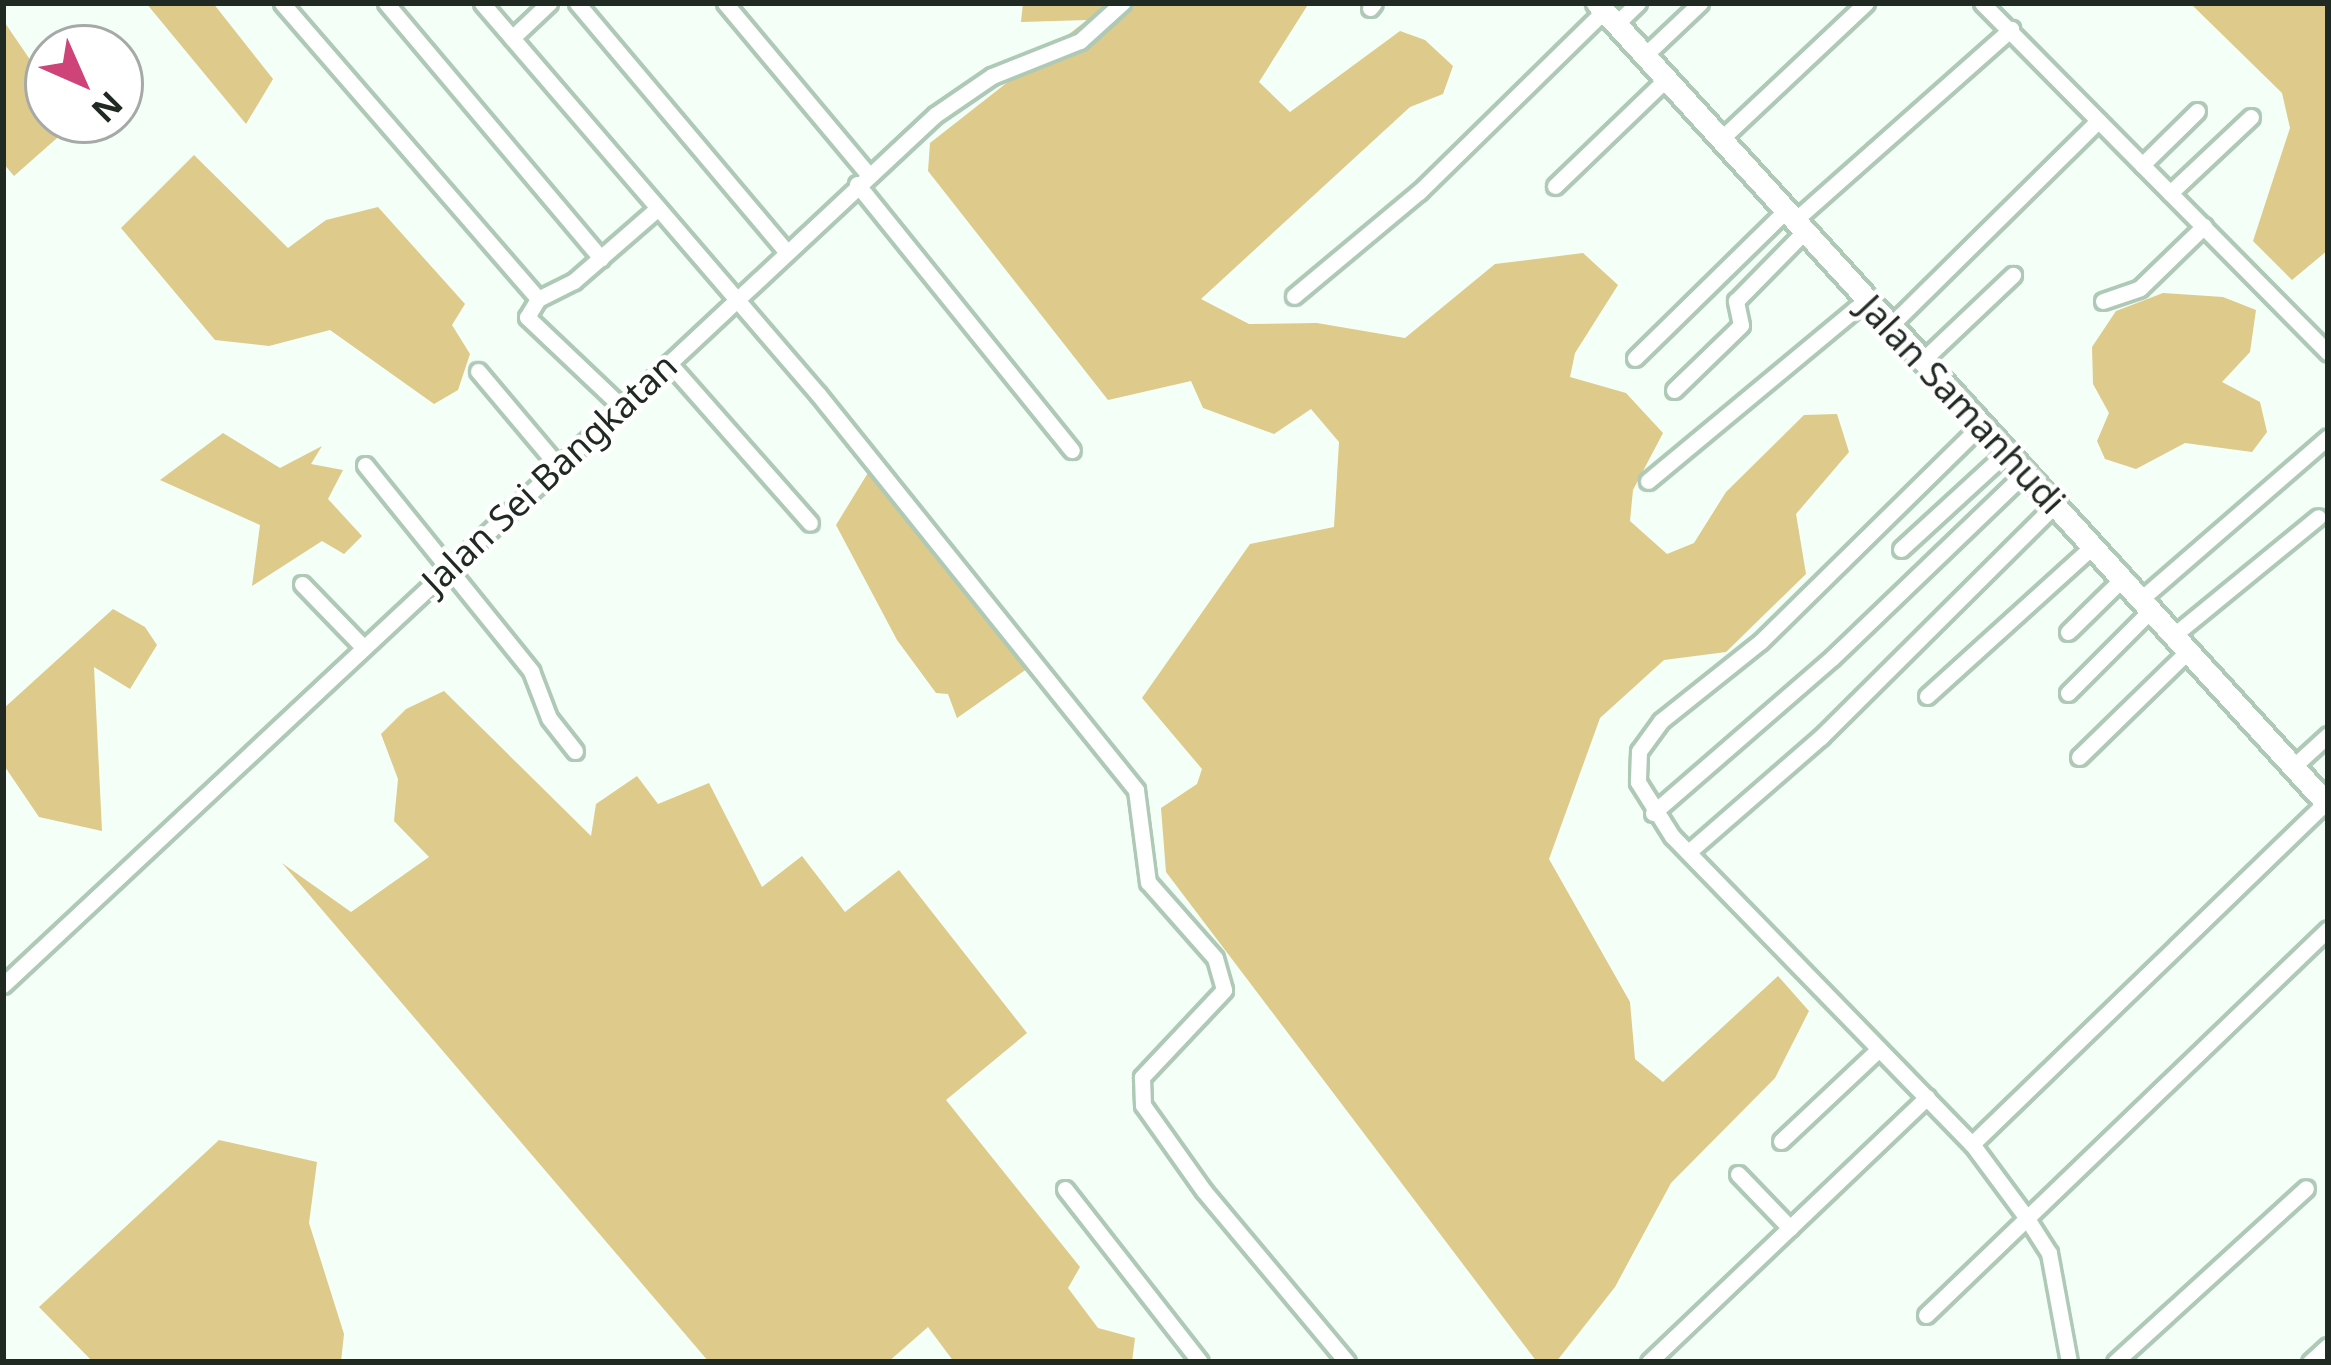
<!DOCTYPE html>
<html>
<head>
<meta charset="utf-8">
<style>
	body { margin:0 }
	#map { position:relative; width:2331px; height:1365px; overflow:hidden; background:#f4fff7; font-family:"Noto Sans",sans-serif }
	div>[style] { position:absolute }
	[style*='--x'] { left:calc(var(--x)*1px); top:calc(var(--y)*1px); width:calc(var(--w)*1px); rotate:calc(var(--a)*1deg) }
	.green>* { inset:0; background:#deca8a }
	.roads { filter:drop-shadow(3px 0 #afc9b7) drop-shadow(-3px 0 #afc9b7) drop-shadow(0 3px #afc9b7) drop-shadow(0 -3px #afc9b7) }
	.minor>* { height:15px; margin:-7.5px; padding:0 7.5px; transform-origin:7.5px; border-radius:7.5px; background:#fff }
	.tertiary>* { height:21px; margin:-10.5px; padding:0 10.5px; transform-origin:10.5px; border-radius:10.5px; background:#fff }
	span { translate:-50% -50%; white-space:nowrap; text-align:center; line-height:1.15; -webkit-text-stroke:9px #fff; paint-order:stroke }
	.street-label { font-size:36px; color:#202a23 }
	.frame { position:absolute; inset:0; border:6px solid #202a23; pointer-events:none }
	.north { position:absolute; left:24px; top:24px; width:120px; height:120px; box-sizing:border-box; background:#fff; border:3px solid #a6aaa7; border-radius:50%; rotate:135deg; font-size:33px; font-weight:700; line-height:48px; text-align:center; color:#202a23 }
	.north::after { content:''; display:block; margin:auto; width:42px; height:54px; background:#ce4378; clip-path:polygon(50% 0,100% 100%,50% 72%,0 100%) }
</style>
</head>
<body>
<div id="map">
	<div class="green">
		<i style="clip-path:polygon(146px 3px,213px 3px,273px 79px,246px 124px)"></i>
		<i style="clip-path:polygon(1023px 3px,1309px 3px,1259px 82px,1290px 112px,1400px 31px,1425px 40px,1453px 66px,1443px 94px,1410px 107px,1201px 299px,1249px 324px,1317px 323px,1405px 338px,1495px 264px,1583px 253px,1618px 285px,1575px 353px,1570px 377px,1626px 393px,1663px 433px,1633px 490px,1630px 521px,1667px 554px,1694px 543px,1726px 492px,1804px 415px,1837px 414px,1849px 452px,1796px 514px,1806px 574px,1726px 652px,1664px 660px,1600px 718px,1549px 859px,1630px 1002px,1635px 1059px,1663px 1082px,1778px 976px,1809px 1011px,1775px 1078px,1671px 1183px,1615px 1287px,1556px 1362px,1537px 1362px,1166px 872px,1161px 808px,1197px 784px,1202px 769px,1142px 698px,1250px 544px,1334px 527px,1339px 442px,1311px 409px,1274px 434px,1203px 408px,1191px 381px,1108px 400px,928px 171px,930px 143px,1087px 20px,1021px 22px)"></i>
		<i style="clip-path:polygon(2190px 3px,2328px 3px,2328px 250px,2292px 280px,2253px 241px,2290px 128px,2282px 93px)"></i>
		<i style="clip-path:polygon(3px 20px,48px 86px,48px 120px,74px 123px,14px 176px,3px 163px)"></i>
		<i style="clip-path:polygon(194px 155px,288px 248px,326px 220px,378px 207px,465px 304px,452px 325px,470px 354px,458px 390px,434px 404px,330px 330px,269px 346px,215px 340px,121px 228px)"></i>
		<i style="clip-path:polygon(2163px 293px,2223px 297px,2256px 310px,2250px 352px,2222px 382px,2260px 402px,2267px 432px,2252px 452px,2185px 443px,2136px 469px,2105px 459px,2097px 441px,2109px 413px,2093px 384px,2092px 347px,2116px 311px)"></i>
		<i style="clip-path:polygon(223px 433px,280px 468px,322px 446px,311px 464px,343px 470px,328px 499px,362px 536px,344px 554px,322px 541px,252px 586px,260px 525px,160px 480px)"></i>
		<i style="clip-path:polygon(874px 463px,1034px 664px,957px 718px,948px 694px,936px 693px,897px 640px,836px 525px)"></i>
		<i style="clip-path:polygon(113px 609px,145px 627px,157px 645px,130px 689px,94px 667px,102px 831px,39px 817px,3px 764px,3px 709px)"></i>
		<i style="clip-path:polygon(444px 691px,591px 836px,596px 804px,637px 776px,658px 804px,709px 783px,762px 887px,802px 856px,845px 912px,899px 870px,1027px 1033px,946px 1100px,1080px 1267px,1068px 1288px,1098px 1328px,1135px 1338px,1132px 1362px,954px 1362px,928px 1327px,888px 1362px,709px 1362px,282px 863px,351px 912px,429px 857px,394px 821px,398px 779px,381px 734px,406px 709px)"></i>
		<i style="clip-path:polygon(219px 1140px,317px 1162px,309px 1223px,344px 1334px,341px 1362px,93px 1362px,39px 1307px)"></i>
	</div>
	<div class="roads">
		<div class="minor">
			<i style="--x:282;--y:3;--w:391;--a:49.1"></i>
			<i style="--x:538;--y:299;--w:40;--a:-26.6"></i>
			<i style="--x:574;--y:281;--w:111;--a:-41"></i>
			<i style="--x:386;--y:3;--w:334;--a:49.9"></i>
			<i style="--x:482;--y:3;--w:516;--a:49.33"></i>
			<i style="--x:818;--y:394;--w:508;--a:51.23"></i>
			<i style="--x:1136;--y:790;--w:93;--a:82.6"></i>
			<i style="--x:1148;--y:882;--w:101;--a:48.6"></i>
			<i style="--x:1215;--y:958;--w:33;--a:74"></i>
			<i style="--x:1224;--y:990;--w:120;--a:133.3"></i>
			<i style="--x:1142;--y:1077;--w:28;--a:88"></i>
			<i style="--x:1143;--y:1105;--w:105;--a:54.7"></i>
			<i style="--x:1204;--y:1191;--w:223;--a:50.1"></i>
			<i style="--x:577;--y:3;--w:326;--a:49.9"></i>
			<i style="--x:725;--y:3;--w:223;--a:50.1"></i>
			<i style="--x:1982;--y:3;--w:492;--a:45.3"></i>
			<i style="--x:1370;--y:8;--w:6;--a:-51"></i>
			<i style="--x:1615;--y:25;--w:32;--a:-44"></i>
			<i style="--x:512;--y:38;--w:51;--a:-43.4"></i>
			<i style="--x:1644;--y:56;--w:77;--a:-43.4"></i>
			<i style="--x:1721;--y:139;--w:199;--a:-43.2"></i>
			<i style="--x:2142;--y:165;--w:77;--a:-44.5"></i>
			<i style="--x:857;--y:184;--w:342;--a:51.1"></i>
			<i style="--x:1555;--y:186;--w:153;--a:-43.9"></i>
			<i style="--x:2170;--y:193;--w:111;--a:-43.2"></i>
			<i style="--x:1794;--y:221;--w:290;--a:-41.5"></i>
			<i style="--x:1294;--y:296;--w:163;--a:-39.8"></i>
			<i style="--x:1419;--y:192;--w:259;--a:-44.4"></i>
			<i style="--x:538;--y:299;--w:21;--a:121"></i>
			<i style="--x:527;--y:317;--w:131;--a:43.5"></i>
			<i style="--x:2103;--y:301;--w:39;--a:-19"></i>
			<i style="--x:2140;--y:288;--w:89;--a:-44.1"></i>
			<i style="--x:1891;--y:325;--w:291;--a:-44.6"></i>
			<i style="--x:1635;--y:358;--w:210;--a:-44.4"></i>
			<i style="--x:1923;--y:360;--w:124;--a:-43.4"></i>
			<i style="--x:669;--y:363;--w:213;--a:48.6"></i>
			<i style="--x:478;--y:371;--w:124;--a:49.9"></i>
			<i style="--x:1674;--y:390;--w:93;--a:-44.1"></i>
			<i style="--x:1741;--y:325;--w:25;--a:-102"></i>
			<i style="--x:1736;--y:301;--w:95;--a:-45.4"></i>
			<i style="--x:1982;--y:424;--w:311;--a:135.5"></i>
			<i style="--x:1760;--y:642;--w:127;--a:141.4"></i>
			<i style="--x:1661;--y:721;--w:37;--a:126"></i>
			<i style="--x:1639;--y:751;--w:31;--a:92"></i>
			<i style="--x:1638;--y:782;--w:64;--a:57.8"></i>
			<i style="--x:1672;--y:836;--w:430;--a:45.8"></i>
			<i style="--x:1972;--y:1144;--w:91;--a:53.5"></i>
			<i style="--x:2026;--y:1217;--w:43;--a:57.4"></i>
			<i style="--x:2049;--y:1253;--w:111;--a:79.6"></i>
			<i style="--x:365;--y:465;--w:265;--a:51.1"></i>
			<i style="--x:531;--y:671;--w:50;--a:69"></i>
			<i style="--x:549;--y:718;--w:42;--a:51.8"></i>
			<i style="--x:1648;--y:481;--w:283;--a:-39.7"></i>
			<i style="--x:1901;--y:549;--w:144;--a:-42.5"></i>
			<i style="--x:302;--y:584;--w:89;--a:45.9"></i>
			<i style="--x:2141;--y:599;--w:247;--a:-40.9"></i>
			<i style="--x:2068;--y:632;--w:77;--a:-44.5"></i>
			<i style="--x:2174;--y:635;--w:186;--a:-39.3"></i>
			<i style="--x:2068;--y:693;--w:117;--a:-45"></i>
			<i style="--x:1927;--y:696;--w:224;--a:-42.1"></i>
			<i style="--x:2079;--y:757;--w:153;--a:-44.2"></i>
			<i style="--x:2294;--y:766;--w:46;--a:-42.4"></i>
			<i style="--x:1653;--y:813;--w:237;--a:-40.9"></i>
			<i style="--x:1832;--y:658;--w:269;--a:-43.8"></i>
			<i style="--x:1692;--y:849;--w:171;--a:-41"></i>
			<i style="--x:1821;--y:737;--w:330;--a:-44.8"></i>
			<i style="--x:3;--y:985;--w:1275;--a:-43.03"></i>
			<i style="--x:935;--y:115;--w:69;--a:-34.4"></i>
			<i style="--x:992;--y:76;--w:95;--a:-21.7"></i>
			<i style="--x:1080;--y:41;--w:57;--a:-42.1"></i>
			<i style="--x:1781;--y:1141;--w:134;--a:-43.2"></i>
			<i style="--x:1972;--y:1144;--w:492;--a:-44"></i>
			<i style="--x:1738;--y:1174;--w:75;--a:46.1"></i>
			<i style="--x:1065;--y:1189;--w:219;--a:52"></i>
			<i style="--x:1926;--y:1315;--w:557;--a:-43.84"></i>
			<i style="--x:1649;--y:1362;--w:384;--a:-43.6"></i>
			<i style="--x:2115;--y:1362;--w:258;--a:-42.3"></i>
			<i style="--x:2310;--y:1362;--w:24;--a:-42"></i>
		</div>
		<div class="tertiary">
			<i style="--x:1597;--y:3;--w:1085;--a:47.65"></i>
		</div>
	</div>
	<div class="street-label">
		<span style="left:1962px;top:404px;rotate:47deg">Jalan Samanhudi</span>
		<span style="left:549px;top:473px;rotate:-43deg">Jalan Sei Bangkatan</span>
	</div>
	<div class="frame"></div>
	<div class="north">N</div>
</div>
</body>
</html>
